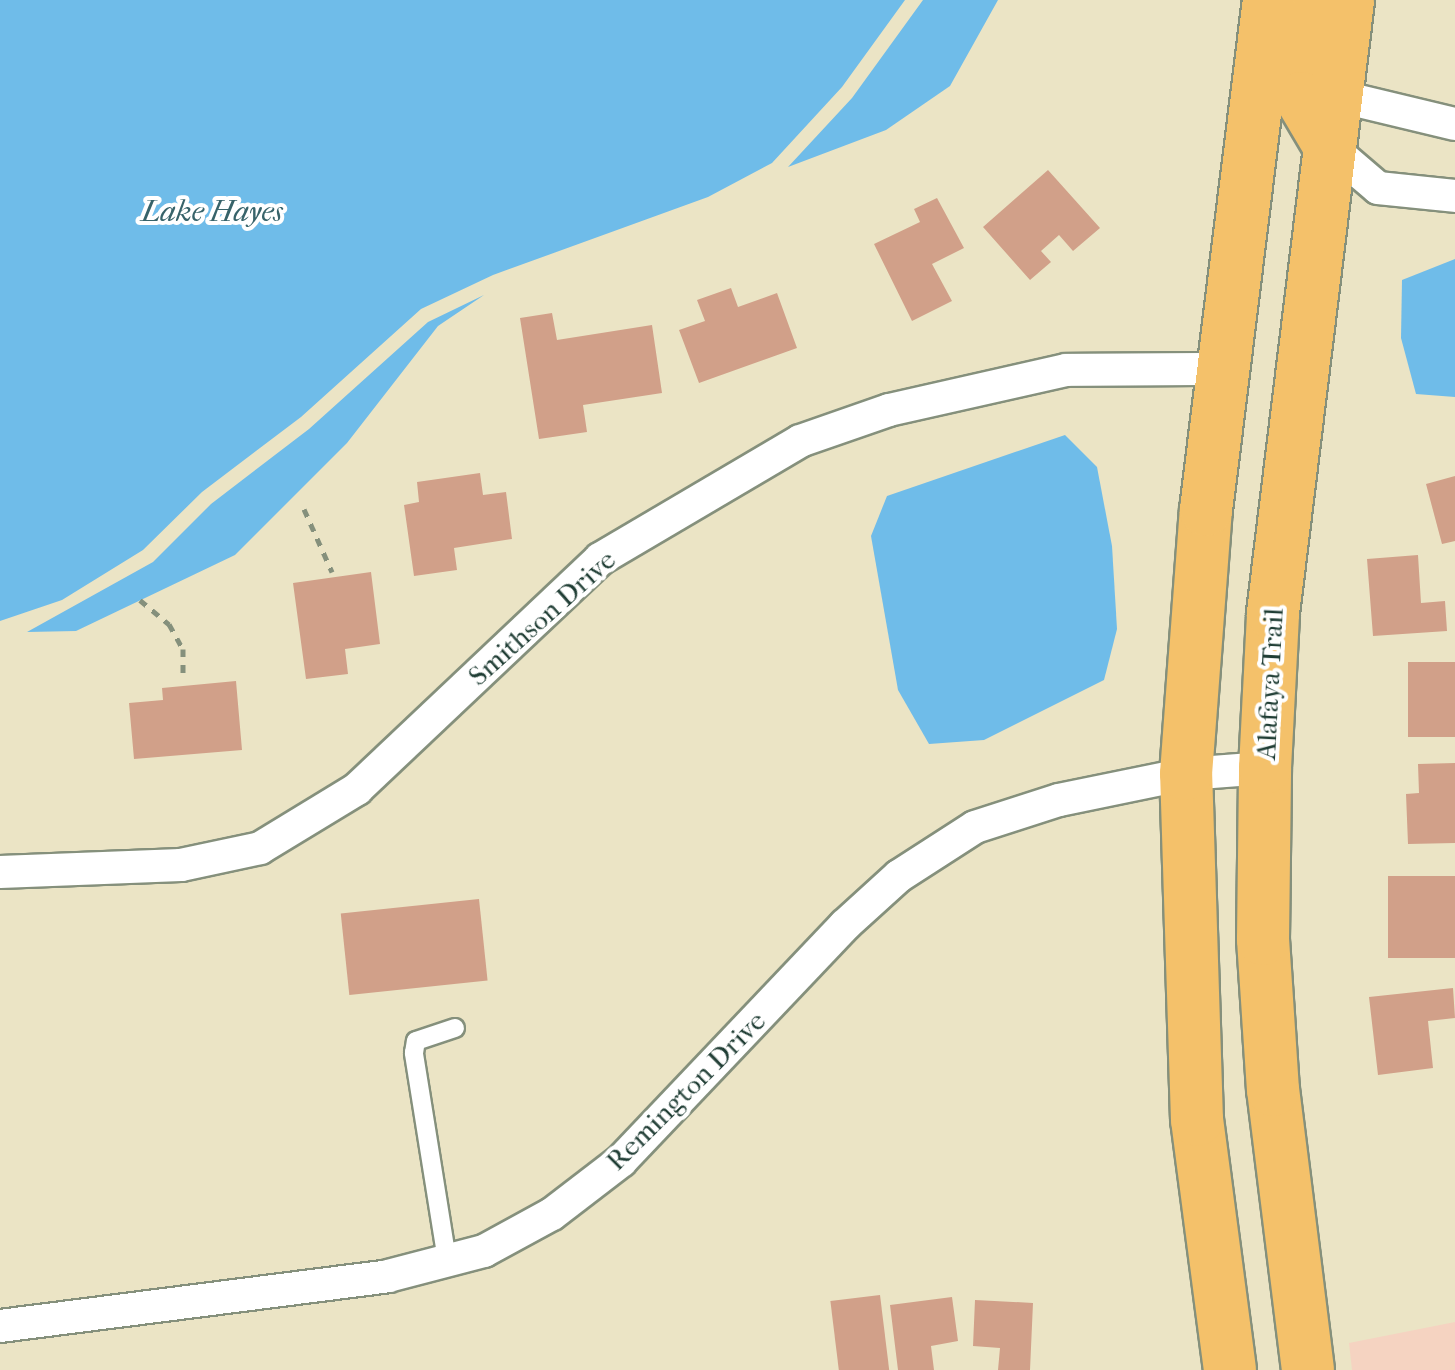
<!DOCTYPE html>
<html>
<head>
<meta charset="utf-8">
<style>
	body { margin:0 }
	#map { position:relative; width:1455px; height:1370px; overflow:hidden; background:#ebe4c5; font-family:"IM FELL French Canon",serif }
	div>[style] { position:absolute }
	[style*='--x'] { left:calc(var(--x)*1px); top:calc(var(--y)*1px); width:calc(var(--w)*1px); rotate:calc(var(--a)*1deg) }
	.built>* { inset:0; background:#f5d3c1 }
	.water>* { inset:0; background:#6fbce9 }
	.building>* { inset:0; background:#d1a089; transform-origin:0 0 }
	.path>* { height:5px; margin-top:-2.5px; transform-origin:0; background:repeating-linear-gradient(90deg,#85907c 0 8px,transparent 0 16px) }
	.roads { filter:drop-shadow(2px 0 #85907c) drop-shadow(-2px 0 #85907c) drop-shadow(0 2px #85907c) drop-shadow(0 -2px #85907c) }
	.service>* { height:18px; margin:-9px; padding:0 9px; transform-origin:9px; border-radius:9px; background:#fff }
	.minor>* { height:32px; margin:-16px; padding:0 16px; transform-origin:16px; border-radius:16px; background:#fff }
	.primary>* { height:52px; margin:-26px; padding:0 26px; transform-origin:26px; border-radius:26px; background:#f4c16a }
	span { translate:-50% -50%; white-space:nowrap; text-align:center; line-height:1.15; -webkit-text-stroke:8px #fff; paint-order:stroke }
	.street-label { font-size:28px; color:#1f3d34 }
	.water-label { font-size:30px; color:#37636a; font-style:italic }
</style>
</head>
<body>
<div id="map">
	<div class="built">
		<i style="clip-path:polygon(1455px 1322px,1455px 1370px,1352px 1370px,1349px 1343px)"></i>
	</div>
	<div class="water">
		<i style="clip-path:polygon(0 0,905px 0,842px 87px,772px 163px,708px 197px,493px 275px,421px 309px,301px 417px,202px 492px,143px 550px,62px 600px,0 621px)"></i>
		<i style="clip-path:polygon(923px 0,998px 0,950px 86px,886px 130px,788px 167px,852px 98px)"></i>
		<i style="clip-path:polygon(1455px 259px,1455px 397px,1416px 394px,1401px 338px,1402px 280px)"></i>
		<i style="clip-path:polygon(484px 295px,438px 326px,347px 443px,235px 555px,76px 631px,27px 632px,153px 562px,211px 504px,309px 429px,428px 322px)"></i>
		<i style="clip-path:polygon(1065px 435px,1097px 467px,1112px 546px,1117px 629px,1104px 680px,984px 740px,929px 744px,898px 690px,871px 536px,887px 496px)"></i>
	</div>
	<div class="building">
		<i style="clip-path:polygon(1048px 170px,1100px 228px,1073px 251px,1059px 235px,1041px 251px,1051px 262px,1030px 280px,983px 227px)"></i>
		<i style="clip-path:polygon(937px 198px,964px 248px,932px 264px,952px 301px,912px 321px,874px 244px,920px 222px,914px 209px)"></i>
		<i style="clip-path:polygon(731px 288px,738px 307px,777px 293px,797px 348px,699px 383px,679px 330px,705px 321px,697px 300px)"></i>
		<i style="clip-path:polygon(552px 313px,557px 340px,652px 325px,662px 393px,583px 405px,587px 432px,539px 439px,520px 318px)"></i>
		<i style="clip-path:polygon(480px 473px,483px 495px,506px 492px,512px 539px,454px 548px,457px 570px,414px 576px,404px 505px,419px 502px,417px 482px)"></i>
		<i style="clip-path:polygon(1455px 476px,1455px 541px,1442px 544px,1426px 484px)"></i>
		<i style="clip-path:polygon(1418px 555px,1421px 603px,1445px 601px,1447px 631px,1373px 636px,1367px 559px)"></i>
		<i style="clip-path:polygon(371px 572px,380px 644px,345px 649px,348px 674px,306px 679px,293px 583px)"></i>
		<i style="left:1455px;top:662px;width:75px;height:47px;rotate:90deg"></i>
		<i style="clip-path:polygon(236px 681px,242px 750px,134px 759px,129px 703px,163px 700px,162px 688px)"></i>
		<i style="clip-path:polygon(1455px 763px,1455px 843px,1408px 844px,1406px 794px,1419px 793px,1418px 764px)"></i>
		<i style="left:1455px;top:876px;width:82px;height:67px;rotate:90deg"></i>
		<i style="left:479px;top:899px;width:82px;height:139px;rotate:84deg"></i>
		<i style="clip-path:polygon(1453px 988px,1455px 1018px,1428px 1021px,1433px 1068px,1378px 1075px,1369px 997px)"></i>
		<i style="left:880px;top:1295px;width:76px;height:50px;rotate:83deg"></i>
		<i style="clip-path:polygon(952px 1297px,958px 1341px,931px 1346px,934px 1370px,898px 1370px,890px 1305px)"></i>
		<i style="clip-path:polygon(975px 1300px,1033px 1303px,1030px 1370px,998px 1370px,1000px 1348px,973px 1346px)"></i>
	</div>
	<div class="path">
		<i style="--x:304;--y:509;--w:69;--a:66"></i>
		<i style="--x:140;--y:600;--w:38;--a:40"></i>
		<i style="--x:169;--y:624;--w:29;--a:61"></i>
		<i style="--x:183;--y:649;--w:31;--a:90"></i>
	</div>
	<div class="roads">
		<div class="service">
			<i style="--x:447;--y:1260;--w:210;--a:-99.1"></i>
			<i style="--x:414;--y:1053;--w:12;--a:-81"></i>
			<i style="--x:416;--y:1041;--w:41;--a:-18.4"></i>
		</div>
		<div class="minor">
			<i style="--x:1338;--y:96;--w:120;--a:13.5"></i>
			<i style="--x:1330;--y:147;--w:63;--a:40.5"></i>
			<i style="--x:1378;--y:188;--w:77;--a:5.9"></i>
			<i style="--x:0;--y:872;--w:181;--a:-2.2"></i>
			<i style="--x:181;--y:865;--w:81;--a:-12.1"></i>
			<i style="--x:260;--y:848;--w:114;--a:-31.3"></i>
			<i style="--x:357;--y:789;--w:335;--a:-43.4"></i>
			<i style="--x:600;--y:559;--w:232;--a:-30.5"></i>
			<i style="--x:800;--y:441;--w:94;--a:-19.2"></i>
			<i style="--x:889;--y:410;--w:181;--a:-12.7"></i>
			<i style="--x:1066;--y:370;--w:158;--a:-0.4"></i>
			<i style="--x:0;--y:1326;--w:391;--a:-7.3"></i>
			<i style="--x:388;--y:1276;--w:99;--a:-14.6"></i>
			<i style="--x:484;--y:1251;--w:77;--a:-28.6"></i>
			<i style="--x:552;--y:1214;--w:87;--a:-37.5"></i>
			<i style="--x:621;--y:1161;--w:325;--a:-46.5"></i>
			<i style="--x:845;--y:925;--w:73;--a:-42.2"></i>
			<i style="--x:899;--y:876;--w:90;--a:-32.8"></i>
			<i style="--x:975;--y:827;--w:88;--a:-17.8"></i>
			<i style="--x:1059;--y:800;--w:130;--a:-11.6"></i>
			<i style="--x:1186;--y:774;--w:79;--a:-4.3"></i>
		</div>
		<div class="primary">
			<i style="--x:1307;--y:0;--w:98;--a:93.5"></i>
			<i style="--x:1301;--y:98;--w:57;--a:59.4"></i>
			<i style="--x:1230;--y:1370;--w:252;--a:-97.5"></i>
			<i style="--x:1197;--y:1120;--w:346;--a:-91.8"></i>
			<i style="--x:1186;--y:774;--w:265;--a:-85.7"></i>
			<i style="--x:1206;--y:510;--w:514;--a:-82.96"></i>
			<i style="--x:1308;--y:1370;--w:282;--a:-97.1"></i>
			<i style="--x:1273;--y:1090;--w:151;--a:-93.8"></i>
			<i style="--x:1263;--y:939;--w:171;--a:-89.3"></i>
			<i style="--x:1265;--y:768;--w:155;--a:-87"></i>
			<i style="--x:1273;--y:613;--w:618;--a:-83.02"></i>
		</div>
	</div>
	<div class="street-label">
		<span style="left:542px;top:618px;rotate:-42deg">Smithson Drive</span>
		<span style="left:1270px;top:684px;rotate:-87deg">Alafaya Trail</span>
		<span style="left:686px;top:1091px;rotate:-45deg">Remington Drive</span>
	</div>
	<div class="water-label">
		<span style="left:212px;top:212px">Lake Hayes</span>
	</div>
</div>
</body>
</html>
